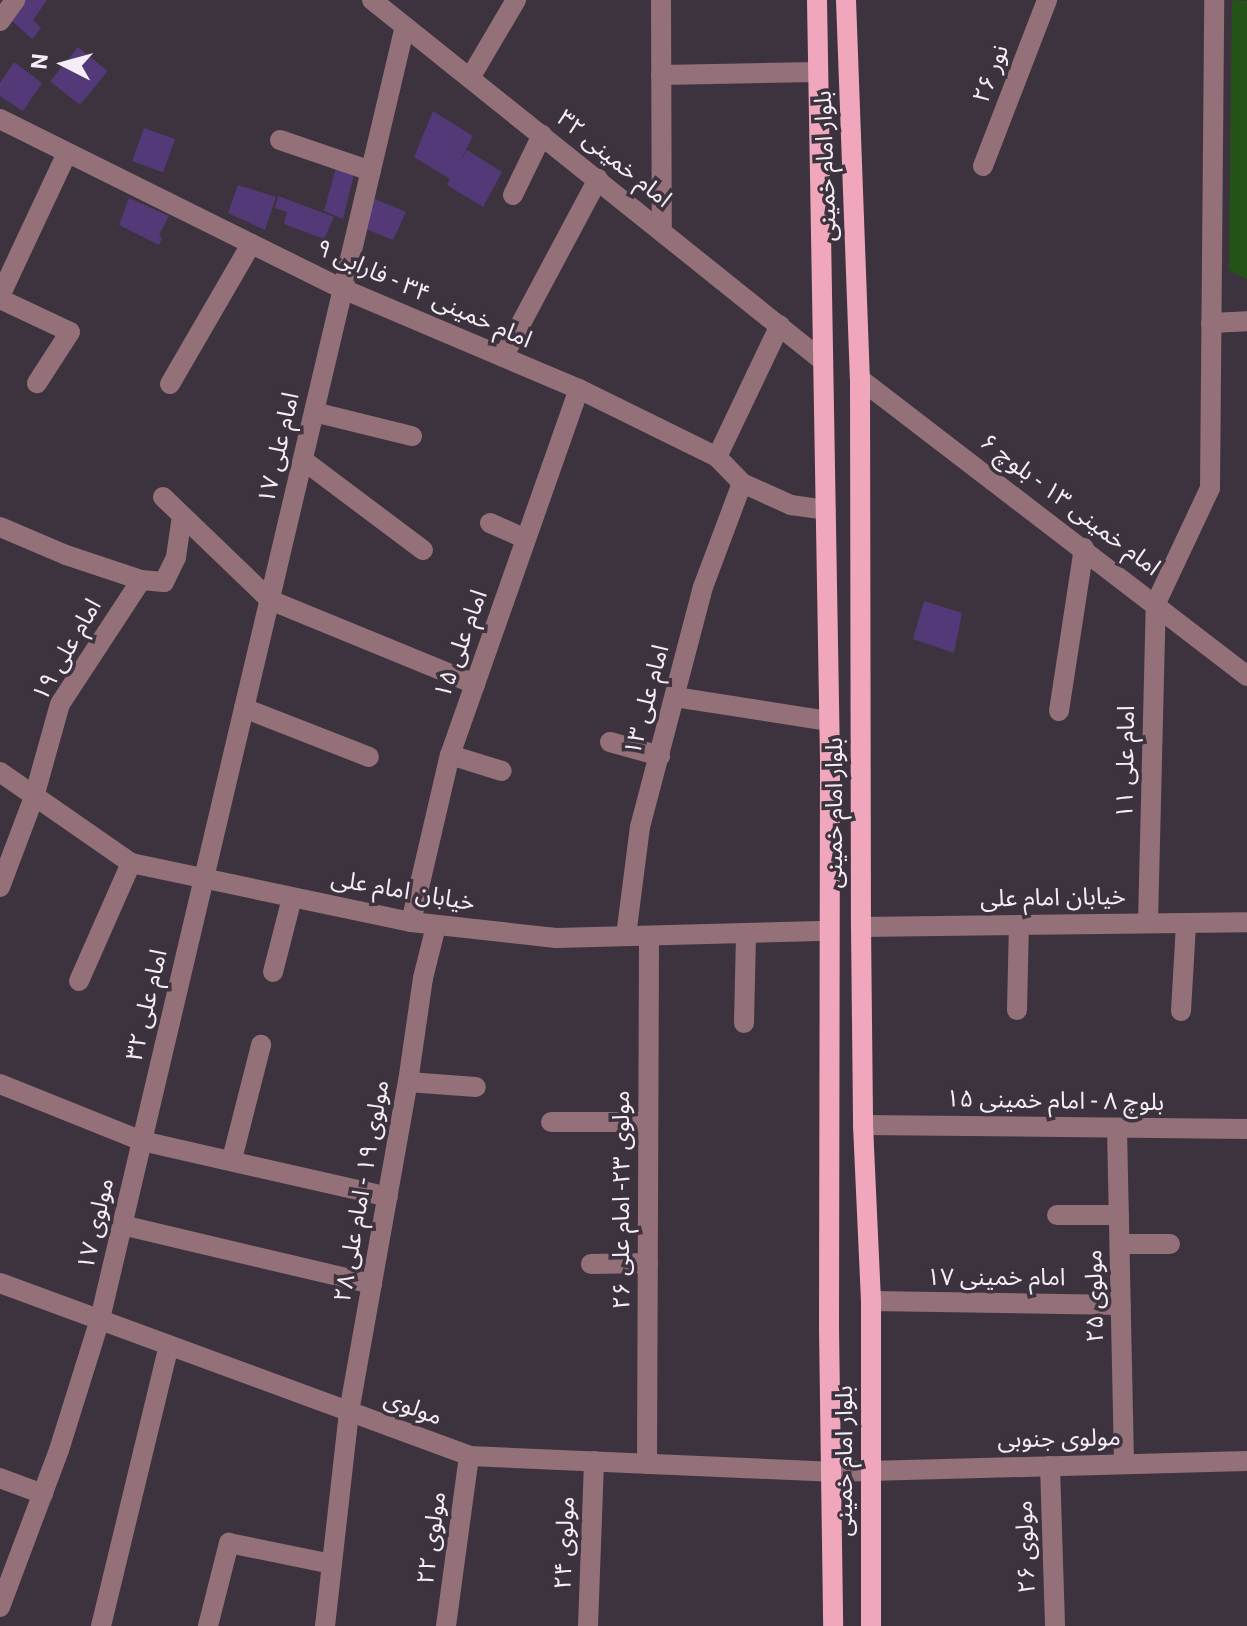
<!DOCTYPE html>
<html>
<head>
<meta charset="utf-8">
<style>
	body { margin:0 }
	#map { position:relative; width:1247px; height:1626px; overflow:hidden; background:#3d333f; font-family:Roboto,"Noto Sans Arabic",sans-serif }
	div>[style] { position:absolute }
	[style*='--x'] { left:calc(var(--x)*1px); top:calc(var(--y)*1px); width:calc(var(--w)*1px); rotate:calc(var(--a)*1deg) }
	.green>* { inset:0; background:#245317 }
	.building>* { inset:0; background:#543979; transform-origin:0 0 }
	.minor>* { height:20px; margin:-10px; padding:0 10px; transform-origin:10px; border-radius:10px; background:#947079 }
	.major>* { height:20px; margin:-10px; padding:0 10px; transform-origin:10px; border-radius:10px; background:#f0a7bb }
	span { translate:-50% -50%; white-space:nowrap; text-align:center; line-height:1.15; -webkit-text-stroke:7px #3d333f; paint-order:stroke }
	.street-label { font-size:24px; color:#f4edf5 }
	.north { position:absolute; left:24px; top:24px; width:80px; height:80px; -webkit-text-stroke:6px #3d333f; paint-order:stroke; rotate:276deg; font-size:22px; font-weight:700; line-height:32px; text-align:center; color:#f4edf5 }
	.north::after { content:''; display:block; margin:auto; width:28px; height:36px; background:#f4edf5; clip-path:polygon(50% 0,100% 100%,50% 72%,0 100%) }
</style>
</head>
<body>
<div id="map">
	<div class="green">
		<i style="clip-path:polygon(1232px 0,1247px 1px,1247px 279px,1229px 270px)"></i>
	</div>
	<div class="building">
		<i style="clip-path:polygon(22px 0,47px 0,33px 20px,41px 28px,32px 39px,9px 18px)"></i>
		<i style="left:78px;top:47px;width:38px;height:44px;rotate:39deg"></i>
		<i style="clip-path:polygon(14px 62px,42px 83px,23px 111px,0 96px,0 83px)"></i>
		<i style="clip-path:polygon(433px 111px,473px 136px,459px 163px,467px 150px,502px 172px,483px 207px,447px 185px,450px 179px,414px 157px)"></i>
		<i style="left:144px;top:128px;width:33px;height:35px;rotate:20deg"></i>
		<i style="clip-path:polygon(336px 168px,354px 174px,343px 219px,324px 211px)"></i>
		<i style="clip-path:polygon(238px 185px,276px 197px,265px 230px,228px 213px)"></i>
		<i style="clip-path:polygon(278px 196px,334px 217px,324px 239px,284px 224px,287px 212px,275px 208px)"></i>
		<i style="clip-path:polygon(370px 197px,406px 212px,393px 240px,363px 228px)"></i>
		<i style="clip-path:polygon(129px 198px,169px 216px,159px 235px,162px 238px,159px 245px,119px 225px)"></i>
		<i style="clip-path:polygon(924px 601px,962px 613px,954px 653px,913px 639px)"></i>
	</div>
	<div class="minor">
		<i style="--x:372;--y:0;--w:578;--a:38.68"></i>
		<i style="--x:661;--y:0;--w:230;--a:89.8"></i>
		<i style="--x:0;--y:21;--w:26;--a:-54"></i>
		<i style="--x:661;--y:75;--w:157;--a:-1.1"></i>
		<i style="--x:470;--y:78;--w:91;--a:-59.5"></i>
		<i style="--x:0;--y:119;--w:383;--a:26.4"></i>
		<i style="--x:343;--y:289;--w:256;--a:23"></i>
		<i style="--x:579;--y:389;--w:154;--a:26.2"></i>
		<i style="--x:717;--y:457;--w:36;--a:46"></i>
		<i style="--x:742;--y:483;--w:54;--a:24.2"></i>
		<i style="--x:791;--y:505;--w:35;--a:8"></i>
		<i style="--x:280;--y:140;--w:96;--a:18.8"></i>
		<i style="--x:983;--y:166;--w:178;--a:-68.9"></i>
		<i style="--x:513;--y:195;--w:67;--a:-64.2"></i>
		<i style="--x:0;--y:296;--w:158;--a:-64.9"></i>
		<i style="--x:0;--y:299;--w:77;--a:25.2"></i>
		<i style="--x:70;--y:332;--w:61;--a:122.9"></i>
		<i style="--x:1211;--y:323;--w:36;--a:-3"></i>
		<i style="--x:503;--y:357;--w:202;--a:-61.9"></i>
		<i style="--x:860;--y:379;--w:488;--a:37.5"></i>
		<i style="--x:170;--y:384;--w:162;--a:-59.9"></i>
		<i style="--x:314;--y:412;--w:101;--a:13.8"></i>
		<i style="--x:717;--y:457;--w:146;--a:-64.5"></i>
		<i style="--x:303;--y:460;--w:150;--a:36.9"></i>
		<i style="--x:163;--y:497;--w:149;--a:43.9"></i>
		<i style="--x:270;--y:600;--w:222;--a:22.3"></i>
		<i style="--x:490;--y:523;--w:39;--a:24"></i>
		<i style="--x:0;--y:527;--w:72;--a:23"></i>
		<i style="--x:66;--y:555;--w:79;--a:18.4"></i>
		<i style="--x:141;--y:580;--w:23;--a:5"></i>
		<i style="--x:164;--y:582;--w:28;--a:-64"></i>
		<i style="--x:176;--y:557;--w:41;--a:-81.7"></i>
		<i style="--x:675;--y:697;--w:156;--a:8.9"></i>
		<i style="--x:244;--y:708;--w:134;--a:21.4"></i>
		<i style="--x:1059;--y:711;--w:165;--a:-81.3"></i>
		<i style="--x:610;--y:742;--w:52;--a:15.6"></i>
		<i style="--x:450;--y:755;--w:54;--a:17.1"></i>
		<i style="--x:0;--y:772;--w:160;--a:34.8"></i>
		<i style="--x:131;--y:863;--w:286;--a:11.9"></i>
		<i style="--x:411;--y:922;--w:146;--a:6.3"></i>
		<i style="--x:556;--y:938;--w:273;--a:-1.5"></i>
		<i style="--x:0;--y:887;--w:96;--a:-69.3"></i>
		<i style="--x:34;--y:797;--w:97;--a:-74.4"></i>
		<i style="--x:60;--y:704;--w:148;--a:-56.8"></i>
		<i style="--x:411;--y:922;--w:171;--a:-76.9"></i>
		<i style="--x:450;--y:755;--w:388;--a:-70.6"></i>
		<i style="--x:1148;--y:923;--w:320;--a:-88.6"></i>
		<i style="--x:1156;--y:603;--w:127;--a:-64.8"></i>
		<i style="--x:1210;--y:488;--w:488;--a:-89.5"></i>
		<i style="--x:861;--y:927;--w:386;--a:-0.7"></i>
		<i style="--x:626;--y:936;--w:110;--a:-82.7"></i>
		<i style="--x:640;--y:827;--w:248;--a:-75.3"></i>
		<i style="--x:703;--y:587;--w:111;--a:-69.4"></i>
		<i style="--x:273;--y:972;--w:76;--a:-75.6"></i>
		<i style="--x:79;--y:981;--w:129;--a:-66.2"></i>
		<i style="--x:1017;--y:1010;--w:85;--a:-88.7"></i>
		<i style="--x:1181;--y:1011;--w:88;--a:-86.7"></i>
		<i style="--x:744;--y:1023;--w:90;--a:-88.7"></i>
		<i style="--x:408;--y:1082;--w:68;--a:4.2"></i>
		<i style="--x:0;--y:1084;--w:153;--a:21.9"></i>
		<i style="--x:142;--y:1141;--w:252;--a:12.8"></i>
		<i style="--x:551;--y:1122;--w:97;--a:0"></i>
		<i style="--x:863;--y:1125;--w:384;--a:0.6"></i>
		<i style="--x:1117;--y:1128;--w:336;--a:88.8"></i>
		<i style="--x:232;--y:1159;--w:118;--a:-75.7"></i>
		<i style="--x:1057;--y:1215;--w:62;--a:0"></i>
		<i style="--x:122;--y:1225;--w:257;--a:13.3"></i>
		<i style="--x:1120;--y:1244;--w:50;--a:0"></i>
		<i style="--x:591;--y:1264;--w:57;--a:-1"></i>
		<i style="--x:0;--y:1283;--w:500;--a:20.2"></i>
		<i style="--x:469;--y:1456;--w:362;--a:2.5"></i>
		<i style="--x:831;--y:1472;--w:416;--a:-1.5"></i>
		<i style="--x:871;--y:1301;--w:250;--a:0.9"></i>
		<i style="--x:647;--y:1464;--w:528;--a:-89.78"></i>
		<i style="--x:1050;--y:1466;--w:160;--a:88.2"></i>
		<i style="--x:0;--y:1478;--w:46;--a:20.4"></i>
		<i style="--x:0;--y:1607;--w:168;--a:-69.4"></i>
		<i style="--x:59;--y:1450;--w:137;--a:-72.6"></i>
		<i style="--x:100;--y:1319;--w:1328;--a:-76.73"></i>
		<i style="--x:101;--y:1626;--w:289;--a:-76.4"></i>
		<i style="--x:208;--y:1626;--w:86;--a:-75.8"></i>
		<i style="--x:229;--y:1543;--w:105;--a:11.5"></i>
		<i style="--x:325;--y:1626;--w:215;--a:-83.6"></i>
		<i style="--x:349;--y:1412;--w:335;--a:-79.9"></i>
		<i style="--x:408;--y:1082;--w:105;--a:-81.8"></i>
		<i style="--x:423;--y:978;--w:54;--a:-76"></i>
		<i style="--x:446;--y:1626;--w:172;--a:-82.3"></i>
		<i style="--x:588;--y:1626;--w:165;--a:-87.9"></i>
	</div>
	<div class="major">
		<i style="--x:817;--y:0;--w:761;--a:89.02"></i>
		<i style="--x:830;--y:761;--w:567;--a:90.1"></i>
		<i style="--x:829;--y:1328;--w:298;--a:89.2"></i>
		<i style="--x:846;--y:0;--w:379;--a:87.9"></i>
		<i style="--x:860;--y:379;--w:548;--a:89.9"></i>
		<i style="--x:861;--y:927;--w:198;--a:89.4"></i>
		<i style="--x:863;--y:1125;--w:176;--a:87.4"></i>
		<i style="--x:871;--y:1301;--w:325;--a:90"></i>
	</div>
	<div class="street-label">
		<span style="left:991px;top:74px;rotate:-69deg">نور ۲۶</span>
		<span style="left:614px;top:159px;rotate:39deg">امام خمینی ۳۲</span>
		<span style="left:826px;top:166px;rotate:-92deg">بلوار امام خمینی</span>
		<span style="left:424px;top:294px;rotate:24deg">امام خمینی ۳۴ - فارابی ۹</span>
		<span style="left:279px;top:448px;rotate:-77deg">امام علی ۱۷</span>
		<span style="left:1070px;top:505px;rotate:37deg">امام خمینی ۱۳ - بلوچ ۶</span>
		<span style="left:461px;top:644px;rotate:-70deg">امام علی ۱۵</span>
		<span style="left:67px;top:650px;rotate:-60deg">امام علی ۱۹</span>
		<span style="left:647px;top:700px;rotate:-75deg">امام علی ۱۳</span>
		<span style="left:1126px;top:762px;rotate:-89deg">امام علی ۱۱</span>
		<span style="left:835px;top:813px;rotate:-90deg">بلوار امام خمینی</span>
		<span style="left:403px;top:891px;rotate:10deg">خیابان امام علی</span>
		<span style="left:1053px;top:898px;rotate:-1deg">خیابان امام علی</span>
		<span style="left:147px;top:1005px;rotate:-77deg">امام علی ۳۲</span>
		<span style="left:1055px;top:1101px;rotate:1deg">بلوچ ۸ - امام خمینی ۱۵</span>
		<span style="left:362px;top:1191px;rotate:-80deg">مولوی ۱۹ - امام علی ۲۸</span>
		<span style="left:622px;top:1200px;rotate:-90deg">مولوی ۲۳- امام علی ۲۶</span>
		<span style="left:96px;top:1224px;rotate:-77deg">مولوی ۱۷</span>
		<span style="left:996px;top:1278px">امام خمینی ۱۷</span>
		<span style="left:1095px;top:1296px;rotate:-91deg">مولوی ۲۵</span>
		<span style="left:413px;top:1408px;rotate:20deg">مولوی</span>
		<span style="left:1059px;top:1439px;rotate:-1deg">مولوی جنوبی</span>
		<span style="left:845px;top:1461px;rotate:-90deg">بلوار امام خمینی</span>
		<span style="left:432px;top:1538px;rotate:-82deg">مولوی ۲۲</span>
		<span style="left:565px;top:1543px;rotate:-88deg">مولوی ۲۴</span>
		<span style="left:1026px;top:1547px;rotate:-92deg">مولوی ۲۶</span>
	</div>
	<div class="north">N</div>
</div>
</body>
</html>
